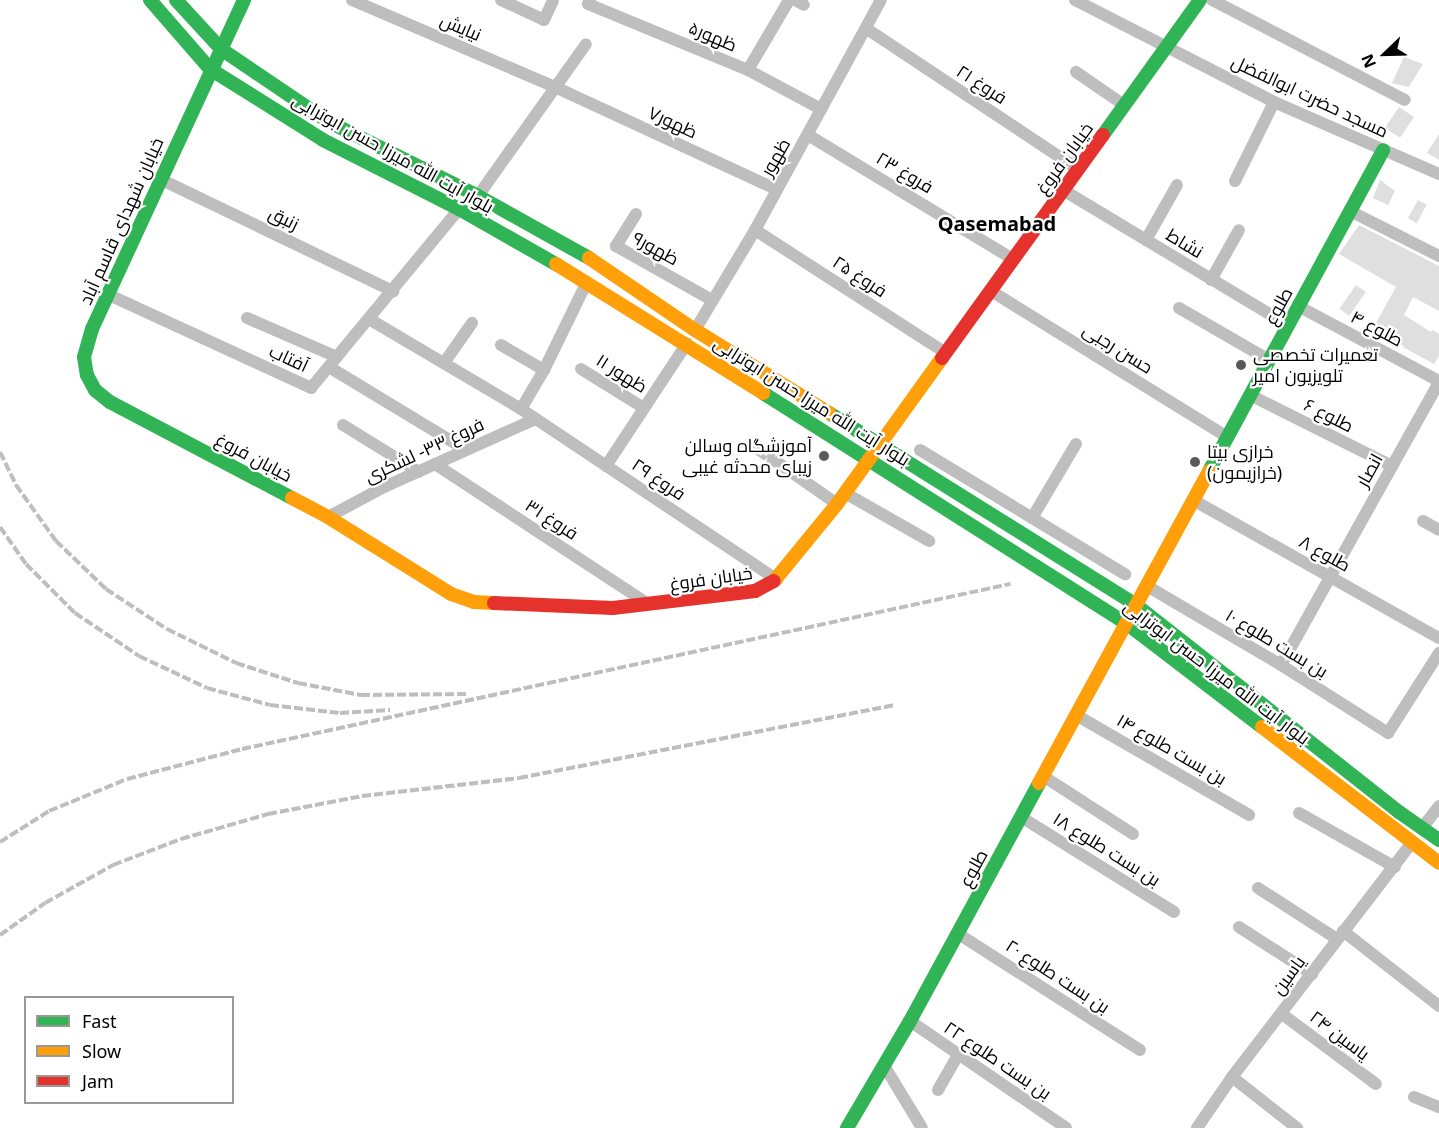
<!DOCTYPE html>
<html>
<head>
<meta charset="utf-8">
<style>
	body { margin:0 }
	#map { position:relative; width:1439px; height:1128px; overflow:hidden; background:#fff; font-family:"Noto Sans",Cairo,sans-serif }
	div>[style] { position:absolute }
	[style*='--x'] { left:calc(var(--x)*1px); top:calc(var(--y)*1px); width:calc(var(--w)*1px); rotate:calc(var(--a)*1deg) }
	.building>* { inset:0; background:#dfdfdf; transform-origin:0 0 }
	.street>* { height:12px; margin:-6px; padding:0 6px; transform-origin:6px; border-radius:6px; background:#bebebe }
	.fast>* { height:14px; margin:-7px; padding:0 7px; transform-origin:7px; border-radius:7px; background:#30b455 }
	.slow>* { height:14px; margin:-7px; padding:0 7px; transform-origin:7px; border-radius:7px; background:#ff9f0a }
	.jam>* { height:14px; margin:-7px; padding:0 7px; transform-origin:7px; border-radius:7px; background:#e5322d }
	.rail>* { height:4px; margin-top:-2px; transform-origin:0; background:repeating-linear-gradient(90deg,#bebebe 0 9px,transparent 0 12px) }
	.dots>* { width:16px; height:16px; translate:-50% -50%; box-sizing:border-box; border:3px solid #fff; border-radius:50% }
	span { translate:-50% -50%; white-space:nowrap; text-align:center; line-height:1.15; -webkit-text-stroke:4.5px #fff; paint-order:stroke }
	.street-label { font-size:18px; color:#000 }
	.poi-label { font-size:18px; color:#000 }
	.left { translate:0 -50%; text-align:left }
	.right { translate:-100% -50%; text-align:right }
	.neighbourhood-label { font-size:20px; color:#000; font-weight:700 }
	.legend { position:absolute; left:24px; top:996px; width:210px; height:108px; box-sizing:border-box; background:#fff; border:2px solid #999; margin:0; padding:8px 10px; list-style:none; font-size:18px; color:#000 }
	.legend li { display:flex; align-items:center; gap:12px; height:30px }
	.legend b { width:30px; border:2px solid #999 }
	.north { position:absolute; left:1355px; top:24px; width:60px; height:60px; -webkit-text-stroke:4px #fff; paint-order:stroke; rotate:247deg; font-size:16px; font-weight:700; line-height:24px; text-align:center; color:#000 }
	.north::after { content:''; display:block; margin:auto; width:21px; height:27px; background:#000; clip-path:polygon(50% 0,100% 100%,50% 72%,0 100%) }
</style>
</head>
<body>
<div id="map">
	<div class="building">
		<i style="clip-path:polygon(1404px 57px,1423px 64px,1409px 87px,1392px 83px)"></i>
		<i style="left:1399px;top:107px;width:18px;height:25px;rotate:34deg"></i>
		<i style="clip-path:polygon(1439px 134px,1439px 160px,1427px 153px)"></i>
		<i style="clip-path:polygon(1380px 180px,1395px 191px,1388px 205px,1373px 198px)"></i>
		<i style="left:1418px;top:200px;width:10px;height:21px;rotate:29deg"></i>
		<i style="clip-path:polygon(1359px 225px,1439px 266px,1439px 311px,1413px 297px,1404px 315px,1431px 332px,1432px 330px,1439px 334px,1439px 356px,1434px 364px,1372px 330px,1396px 287px,1339px 254px)"></i>
		<i style="left:1356px;top:285px;width:12px;height:29px;rotate:35deg"></i>
	</div>
	<div class="street">
		<i style="--x:352;--y:0;--w:221;--a:23.2"></i>
		<i style="--x:555;--y:87;--w:243;--a:24.8"></i>
		<i style="--x:501;--y:0;--w:47;--a:24.9"></i>
		<i style="--x:544;--y:20;--w:21;--a:-65"></i>
		<i style="--x:590;--y:0;--w:4;--a:117"></i>
		<i style="--x:588;--y:4;--w:173;--a:22.4"></i>
		<i style="--x:748;--y:70;--w:83;--a:28.1"></i>
		<i style="--x:795;--y:0;--w:10;--a:29"></i>
		<i style="--x:1075;--y:0;--w:224;--a:27.1"></i>
		<i style="--x:1274;--y:102;--w:180;--a:23.6"></i>
		<i style="--x:1212;--y:0;--w:217;--a:27.4"></i>
		<i style="--x:867;--y:29;--w:253;--a:33.6"></i>
		<i style="--x:748;--y:70;--w:81;--a:-59.6"></i>
		<i style="--x:1076;--y:72;--w:58;--a:34.5"></i>
		<i style="--x:808;--y:135;--w:240;--a:31.2"></i>
		<i style="--x:160;--y:179;--w:259;--a:25.7"></i>
		<i style="--x:1235;--y:181;--w:88;--a:-63.7"></i>
		<i style="--x:1063;--y:190;--w:262;--a:31"></i>
		<i style="--x:478;--y:196;--w:186;--a:-54.6"></i>
		<i style="--x:1350;--y:211;--w:100;--a:26.8"></i>
		<i style="--x:636;--y:214;--w:38;--a:122"></i>
		<i style="--x:616;--y:246;--w:110;--a:29.4"></i>
		<i style="--x:755;--y:230;--w:227;--a:32.8"></i>
		<i style="--x:1146;--y:240;--w:63;--a:-60.6"></i>
		<i style="--x:1211;--y:280;--w:57;--a:-60.8"></i>
		<i style="--x:991;--y:291;--w:278;--a:31.7"></i>
		<i style="--x:107;--y:294;--w:225;--a:24.7"></i>
		<i style="--x:311;--y:388;--w:232;--a:-50.4"></i>
		<i style="--x:1298;--y:306;--w:160;--a:28"></i>
		<i style="--x:1179;--y:308;--w:104;--a:30"></i>
		<i style="--x:247;--y:318;--w:98;--a:23.4"></i>
		<i style="--x:369;--y:319;--w:177;--a:30.6"></i>
		<i style="--x:521;--y:409;--w:308;--a:33.7"></i>
		<i style="--x:695;--y:330;--w:117;--a:-59"></i>
		<i style="--x:755;--y:230;--w:262;--a:-61.3"></i>
		<i style="--x:501;--y:345;--w:50;--a:30.2"></i>
		<i style="--x:444;--y:363;--w:49;--a:-55"></i>
		<i style="--x:329;--y:367;--w:160;--a:31.2"></i>
		<i style="--x:581;--y:369;--w:74;--a:31.8"></i>
		<i style="--x:1250;--y:395;--w:159;--a:26.6"></i>
		<i style="--x:521;--y:409;--w:45;--a:-59.5"></i>
		<i style="--x:544;--y:370;--w:98;--a:-64"></i>
		<i style="--x:343;--y:425;--w:89;--a:31.7"></i>
		<i style="--x:758;--y:449;--w:96;--a:34.8"></i>
		<i style="--x:920;--y:450;--w:240;--a:31.2"></i>
		<i style="--x:435;--y:464;--w:255;--a:33.3"></i>
		<i style="--x:606;--y:466;--w:147;--a:-56.6"></i>
		<i style="--x:845;--y:493;--w:97;--a:29.7"></i>
		<i style="--x:1193;--y:500;--w:282;--a:29.3"></i>
		<i style="--x:328;--y:517;--w:64;--a:-28.2"></i>
		<i style="--x:384;--y:487;--w:166;--a:-24.2"></i>
		<i style="--x:1032;--y:518;--w:86;--a:-59.3"></i>
		<i style="--x:1423;--y:521;--w:18;--a:29"></i>
		<i style="--x:1147;--y:586;--w:156;--a:30.5"></i>
		<i style="--x:1281;--y:665;--w:127;--a:32.4"></i>
		<i style="--x:1388;--y:733;--w:95;--a:-57.5"></i>
		<i style="--x:1281;--y:665;--w:324;--a:-60.8"></i>
		<i style="--x:1076;--y:715;--w:200;--a:30"></i>
		<i style="--x:1043;--y:776;--w:107;--a:32.8"></i>
		<i style="--x:1299;--y:813;--w:110;--a:29.4"></i>
		<i style="--x:1021;--y:817;--w:180;--a:31.8"></i>
		<i style="--x:1422;--y:828;--w:28;--a:-52"></i>
		<i style="--x:1258;--y:888;--w:94;--a:32.8"></i>
		<i style="--x:1239;--y:927;--w:87;--a:32.8"></i>
		<i style="--x:1343;--y:931;--w:122;--a:38"></i>
		<i style="--x:957;--y:933;--w:217;--a:32.6"></i>
		<i style="--x:1282;--y:1014;--w:117;--a:36.7"></i>
		<i style="--x:910;--y:1021;--w:189;--a:34.4"></i>
		<i style="--x:885;--y:1067;--w:71;--a:58.8"></i>
		<i style="--x:1232;--y:1077;--w:83;--a:38.1"></i>
		<i style="--x:938;--y:1090;--w:40;--a:-60.3"></i>
		<i style="--x:1414;--y:1097;--w:27;--a:22"></i>
		<i style="--x:1197;--y:1128;--w:62;--a:-55.5"></i>
		<i style="--x:1232;--y:1077;--w:294;--a:-52.5"></i>
	</div>
	<div class="fast">
		<i style="--x:150;--y:0;--w:91;--a:49"></i>
		<i style="--x:210;--y:69;--w:133;--a:32.1"></i>
		<i style="--x:323;--y:140;--w:153;--a:26.9"></i>
		<i style="--x:459;--y:209;--w:112;--a:29.6"></i>
		<i style="--x:176;--y:0;--w:67;--a:47.4"></i>
		<i style="--x:221;--y:49;--w:130;--a:34.1"></i>
		<i style="--x:329;--y:122;--w:166;--a:26.4"></i>
		<i style="--x:478;--y:196;--w:127;--a:29.2"></i>
		<i style="--x:244;--y:0;--w:362;--a:114.8"></i>
		<i style="--x:92;--y:329;--w:29;--a:106"></i>
		<i style="--x:84;--y:357;--w:18;--a:81"></i>
		<i style="--x:87;--y:375;--w:17;--a:62"></i>
		<i style="--x:95;--y:390;--w:19;--a:39"></i>
		<i style="--x:110;--y:402;--w:206;--a:27.8"></i>
		<i style="--x:1103;--y:135;--w:166;--a:-54.3"></i>
		<i style="--x:763;--y:393;--w:430;--a:32.4"></i>
		<i style="--x:1126;--y:623;--w:171;--a:37.4"></i>
		<i style="--x:829;--y:413;--w:362;--a:32"></i>
		<i style="--x:1136;--y:605;--w:335;--a:38.2"></i>
		<i style="--x:1399;--y:812;--w:49;--a:35"></i>
		<i style="--x:1209;--y:471;--w:365;--a:-61.5"></i>
		<i style="--x:847;--y:1128;--w:124;--a:-59.5"></i>
		<i style="--x:910;--y:1021;--w:271;--a:-61.5"></i>
	</div>
	<div class="slow">
		<i style="--x:589;--y:258;--w:128;--a:34.2"></i>
		<i style="--x:695;--y:330;--w:158;--a:31.8"></i>
		<i style="--x:556;--y:264;--w:244;--a:31.9"></i>
		<i style="--x:292;--y:498;--w:41;--a:27.8"></i>
		<i style="--x:328;--y:517;--w:145;--a:32"></i>
		<i style="--x:451;--y:594;--w:24;--a:19"></i>
		<i style="--x:474;--y:602;--w:20;--a:3"></i>
		<i style="--x:774;--y:581;--w:99;--a:-50.7"></i>
		<i style="--x:837;--y:504;--w:180;--a:-54.3"></i>
		<i style="--x:1262;--y:727;--w:223;--a:37.5"></i>
		<i style="--x:1039;--y:783;--w:355;--a:-61.4"></i>
	</div>
	<div class="jam">
		<i style="--x:942;--y:358;--w:275;--a:-54.2"></i>
		<i style="--x:494;--y:603;--w:119;--a:2.4"></i>
		<i style="--x:613;--y:608;--w:143;--a:-6.8"></i>
		<i style="--x:755;--y:591;--w:21;--a:-28"></i>
	</div>
	<div class="rail">
		<i style="--x:0;--y:452;--w:37;--a:64"></i>
		<i style="--x:16;--y:485;--w:69;--a:54.5"></i>
		<i style="--x:56;--y:541;--w:69;--a:43.8"></i>
		<i style="--x:106;--y:589;--w:73;--a:33.3"></i>
		<i style="--x:167;--y:629;--w:77;--a:26.2"></i>
		<i style="--x:236;--y:663;--w:65;--a:17.9"></i>
		<i style="--x:298;--y:683;--w:64;--a:10.8"></i>
		<i style="--x:361;--y:695;--w:108;--a:-0.5"></i>
		<i style="--x:0;--y:527;--w:45;--a:54.9"></i>
		<i style="--x:26;--y:564;--w:69;--a:45"></i>
		<i style="--x:75;--y:613;--w:77;--a:33.9"></i>
		<i style="--x:139;--y:656;--w:75;--a:25.2"></i>
		<i style="--x:207;--y:688;--w:65;--a:15.1"></i>
		<i style="--x:270;--y:705;--w:70;--a:6.5"></i>
		<i style="--x:340;--y:713;--w:50;--a:-3.4"></i>
		<i style="--x:0;--y:842;--w:58;--a:-32.3"></i>
		<i style="--x:49;--y:811;--w:84;--a:-22.3"></i>
		<i style="--x:127;--y:779;--w:119;--a:-14.6"></i>
		<i style="--x:242;--y:749;--w:786;--a:-12.13"></i>
		<i style="--x:0;--y:935;--w:55;--a:-35.4"></i>
		<i style="--x:45;--y:903;--w:78;--a:-29.2"></i>
		<i style="--x:113;--y:865;--w:73;--a:-20.9"></i>
		<i style="--x:181;--y:839;--w:91;--a:-16"></i>
		<i style="--x:268;--y:814;--w:96;--a:-10.8"></i>
		<i style="--x:362;--y:796;--w:158;--a:-6.5"></i>
		<i style="--x:519;--y:778;--w:383;--a:-11"></i>
	</div>
	<div class="dots">
		<i style="left:1241px;top:365px;background:#595959"></i>
		<i style="left:824px;top:456px;background:#595959"></i>
		<i style="left:1195px;top:462px;background:#595959"></i>
	</div>
	<div class="street-label">
		<span style="left:461px;top:27px;rotate:23deg">نيايش</span>
		<span style="left:713px;top:36px;rotate:23deg">ظهور۵</span>
		<span style="left:982px;top:84px;rotate:33deg">فروغ ۲۱</span>
		<span style="left:1310px;top:96px;rotate:25deg">مسجد حضرت ابوالفضل</span>
		<span style="left:673px;top:122px;rotate:25deg">ظهور۷</span>
		<span style="left:393px;top:153px;rotate:29deg">بلوار آیت الله میرزا حسن ابوترابی</span>
		<span style="left:775px;top:157px;rotate:-60deg">ظهور</span>
		<span style="left:1064px;top:158px;rotate:-54deg">خیابان فروغ</span>
		<span style="left:905px;top:172px;rotate:31deg">فروغ ۲۳</span>
		<span style="left:284px;top:218px;rotate:26deg">زنبق</span>
		<span style="left:121px;top:221px;rotate:-66deg">خیابان شهدای قاسم آباد</span>
		<span style="left:1185px;top:243px;rotate:31deg">نشاط</span>
		<span style="left:656px;top:248px;rotate:29deg">ظهور۹</span>
		<span style="left:860px;top:276px;rotate:33deg">فروغ ۲۵</span>
		<span style="left:1278px;top:306px;rotate:-61deg">طلوع</span>
		<span style="left:1377px;top:328px;rotate:28deg">طلوع ۴</span>
		<span style="left:1118px;top:348px;rotate:32deg">حسن رجبی</span>
		<span style="left:289px;top:358px;rotate:25deg">آفتاب</span>
		<span style="left:622px;top:373px;rotate:32deg">ظهور ۱۱</span>
		<span style="left:812px;top:401px;rotate:32deg">بلوار آیت الله میرزا حسن ابوترابی</span>
		<span style="left:1329px;top:415px;rotate:27deg">طلوع ۶</span>
		<span style="left:424px;top:450px;rotate:-25deg">فروغ ۳۳- لشکری</span>
		<span style="left:254px;top:457px;rotate:28deg">خیابان فروغ</span>
		<span style="left:1369px;top:470px;rotate:-61deg">انصار</span>
		<span style="left:659px;top:479px;rotate:34deg">فروغ ۲۹</span>
		<span style="left:552px;top:519px;rotate:33deg">فروغ ۳۱</span>
		<span style="left:1325px;top:553px;rotate:29deg">طلوع ۸</span>
		<span style="left:711px;top:578px;rotate:-8deg">خیابان فروغ</span>
		<span style="left:1277px;top:643px;rotate:31deg">بن بست طلوع ۱۰</span>
		<span style="left:1217px;top:672px;rotate:37deg">بلوار آیت الله میرزا حسن ابوترابی</span>
		<span style="left:1172px;top:749px;rotate:30deg">بن بست طلوع ۱۴</span>
		<span style="left:1107px;top:849px;rotate:32deg">بن بست طلوع ۱۸</span>
		<span style="left:973px;top:868px;rotate:-61deg">طلوع</span>
		<span style="left:1288px;top:975px;rotate:-54deg">یاسین</span>
		<span style="left:1058px;top:976px;rotate:33deg">بن بست طلوع ۲۰</span>
		<span style="left:1340px;top:1035px;rotate:37deg">یاسین ۲۴</span>
		<span style="left:998px;top:1060px;rotate:34deg">بن بست طلوع ۲۲</span>
	</div>
	<div class="poi-label">
		<span class="left" style="left:1253px;top:365px">تعمیرات تخصصی<br>تلویزیون امیر</span>
		<span class="right" style="left:812px;top:456px">آموزشگاه وسالن<br>زیبای محدثه غیبی</span>
		<span class="left" style="left:1207px;top:462px">خرازی بیتا<br>(خرازیمون)</span>
	</div>
	<div class="neighbourhood-label">
		<span style="left:997px;top:223px">Qasemabad</span>
	</div>
	<ul class="legend">
	<li><b style="height:8px;background:#30b455"></b>Fast</li>
	<li><b style="height:8px;background:#ff9f0a"></b>Slow</li>
	<li><b style="height:8px;background:#e5322d"></b>Jam</li>
	</ul>
	<div class="north">N</div>
</div>
</body>
</html>
